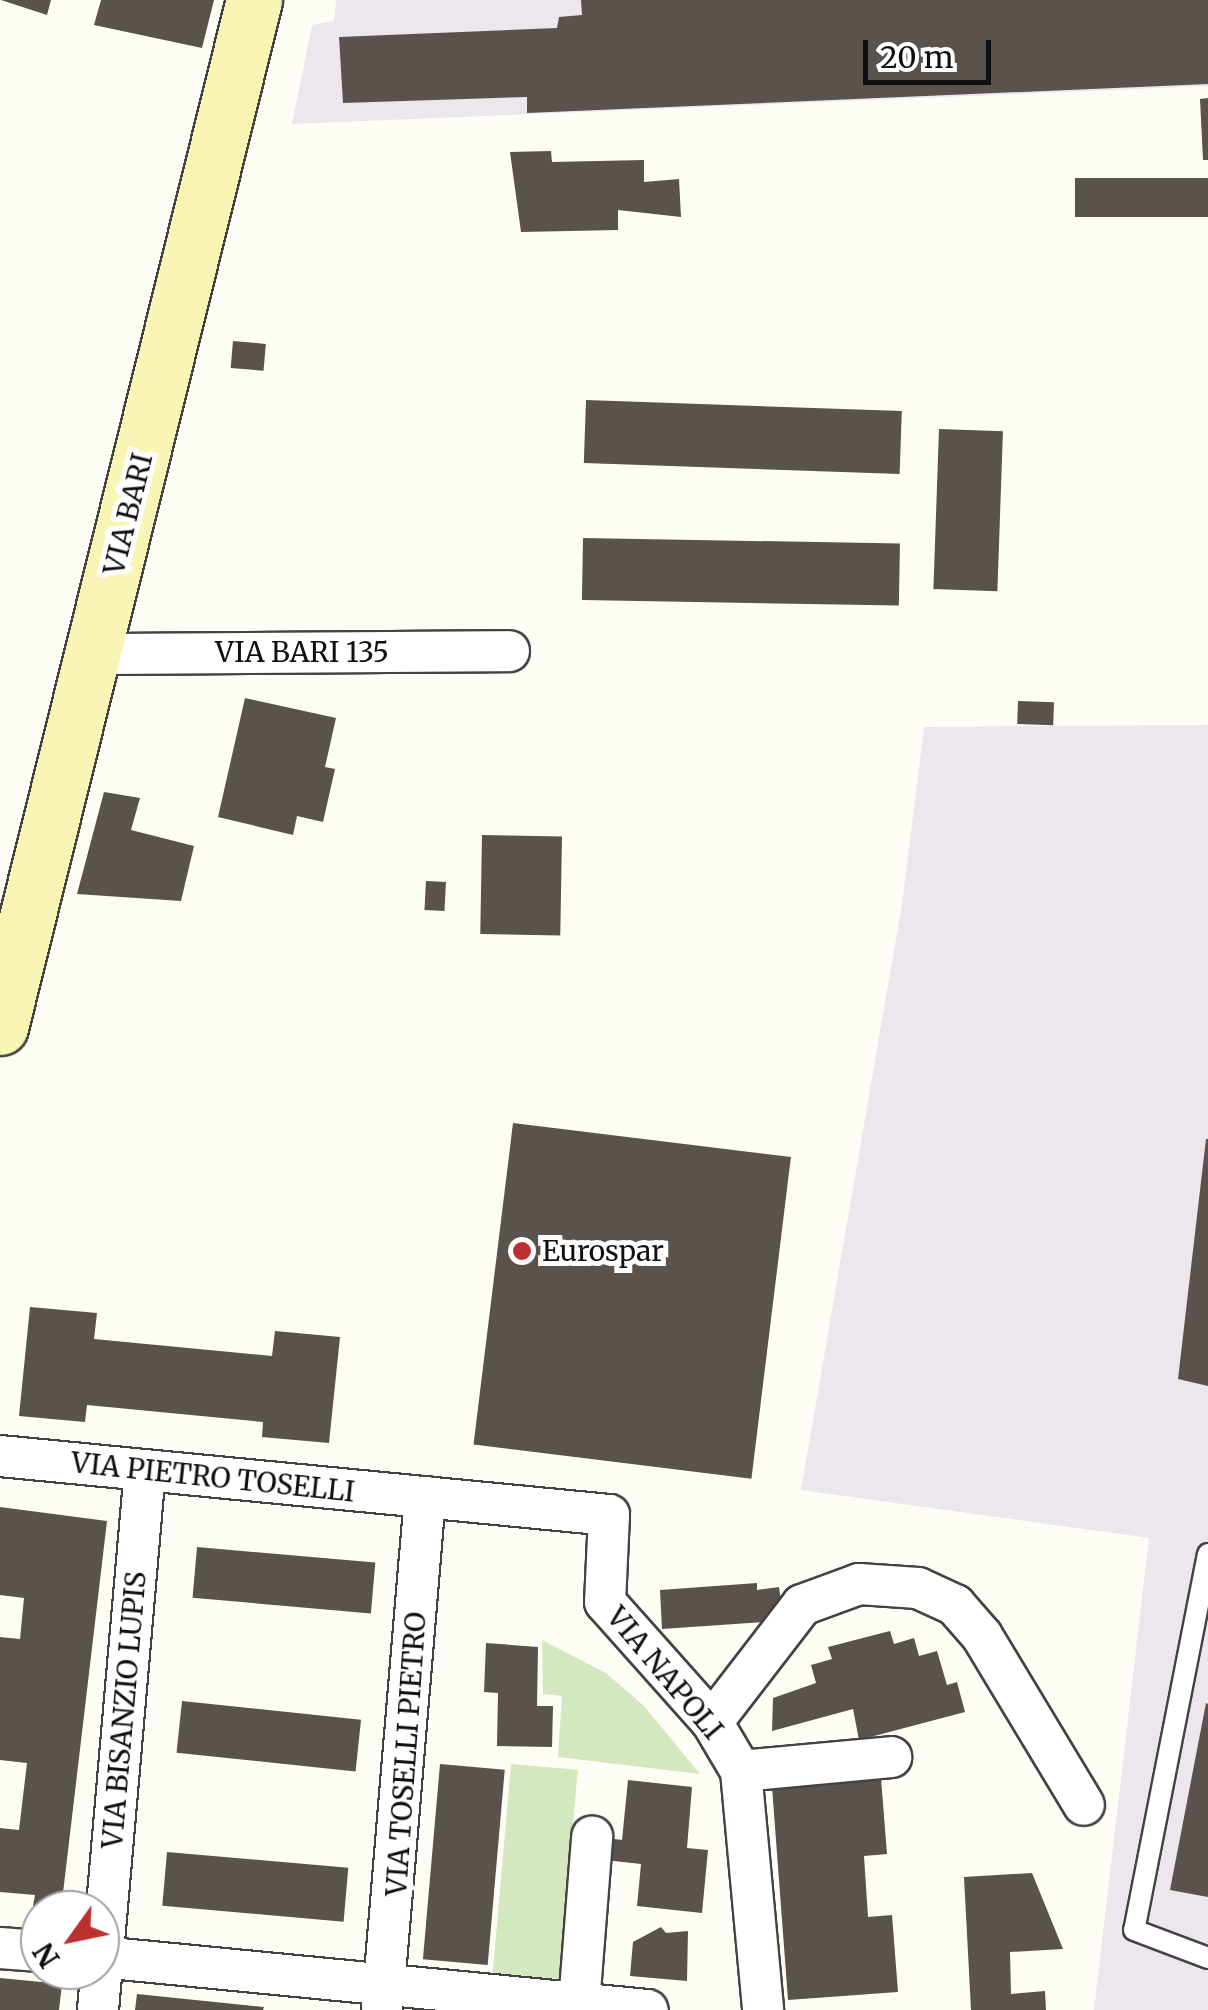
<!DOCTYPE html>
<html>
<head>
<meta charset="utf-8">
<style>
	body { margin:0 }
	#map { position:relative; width:1208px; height:2010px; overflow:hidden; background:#fefdf5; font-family:Merriweather,serif }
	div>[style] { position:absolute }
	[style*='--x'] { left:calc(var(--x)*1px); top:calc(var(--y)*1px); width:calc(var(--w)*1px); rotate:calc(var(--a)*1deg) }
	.industrial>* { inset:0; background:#eee6ee }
	.green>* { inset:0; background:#d3e8bf; transform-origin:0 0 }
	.building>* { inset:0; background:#59524d; transform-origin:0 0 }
	.roads { filter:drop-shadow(2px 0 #434343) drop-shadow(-2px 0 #434343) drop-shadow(0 2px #434343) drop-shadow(0 -2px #434343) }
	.service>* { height:20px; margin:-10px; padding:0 10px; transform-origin:10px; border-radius:10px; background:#fff }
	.minor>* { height:40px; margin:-20px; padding:0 20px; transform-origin:20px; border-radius:20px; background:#fff }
	.secondary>* { height:55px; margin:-27.5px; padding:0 27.5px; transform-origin:27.5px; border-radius:27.5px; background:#faf5b4 }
	.dots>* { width:28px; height:28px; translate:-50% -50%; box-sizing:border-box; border:5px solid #fff; border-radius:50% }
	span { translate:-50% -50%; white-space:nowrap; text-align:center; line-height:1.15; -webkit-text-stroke:10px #fff; paint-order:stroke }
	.street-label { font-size:28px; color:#101010 }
	.poi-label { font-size:28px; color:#101010 }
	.left { translate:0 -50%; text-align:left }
	.north { position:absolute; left:20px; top:1890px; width:100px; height:100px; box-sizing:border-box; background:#fff; border:2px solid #9f9f9f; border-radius:50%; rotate:237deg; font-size:28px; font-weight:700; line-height:40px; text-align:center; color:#101010 }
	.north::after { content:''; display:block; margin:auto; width:35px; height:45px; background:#ba2f30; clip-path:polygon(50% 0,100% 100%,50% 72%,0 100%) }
	.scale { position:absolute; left:863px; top:40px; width:128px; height:45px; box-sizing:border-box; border:5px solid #101010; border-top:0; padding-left:12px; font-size:30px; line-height:35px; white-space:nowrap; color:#101010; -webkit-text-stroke:8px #fff; paint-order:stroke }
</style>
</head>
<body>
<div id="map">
	<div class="industrial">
		<i style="clip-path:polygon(336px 0,1208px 0,1208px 86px,292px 124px,312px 25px,334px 21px)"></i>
		<i style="clip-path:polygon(1208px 725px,1208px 2010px,1094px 2010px,1149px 1538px,801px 1490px,902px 904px,924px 727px)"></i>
	</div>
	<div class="green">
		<i style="clip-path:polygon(542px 1640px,606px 1673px,644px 1706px,700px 1774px,558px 1757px,562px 1696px,543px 1694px)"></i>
		<i style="left:511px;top:1764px;width:67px;height:210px;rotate:5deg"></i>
	</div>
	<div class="building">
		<i style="clip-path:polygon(1px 0,51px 0,47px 15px)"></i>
		<i style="clip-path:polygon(101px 0,214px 0,202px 48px,94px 25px)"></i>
		<i style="clip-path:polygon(581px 0,1208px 0,1208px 84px,527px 113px,527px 97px,343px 103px,339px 37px,557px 28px,559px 17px,582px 15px)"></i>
		<i style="clip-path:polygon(1208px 98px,1208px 160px,1203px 160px,1200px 99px)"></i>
		<i style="clip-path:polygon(551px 151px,552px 162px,644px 160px,644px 182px,679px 179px,681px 217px,618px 210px,618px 230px,521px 232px,510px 152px)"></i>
		<i style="left:1208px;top:178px;width:39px;height:133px;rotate:90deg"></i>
		<i style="left:233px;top:341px;width:33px;height:27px;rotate:5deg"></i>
		<i style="left:586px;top:400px;width:316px;height:63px;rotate:2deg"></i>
		<i style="left:939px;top:429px;width:64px;height:160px;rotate:2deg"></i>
		<i style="left:583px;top:538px;width:317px;height:62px;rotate:1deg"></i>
		<i style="clip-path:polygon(245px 698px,336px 718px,325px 767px,335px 769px,323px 822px,297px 816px,293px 835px,218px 817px)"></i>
		<i style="left:1018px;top:701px;width:36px;height:23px;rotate:2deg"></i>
		<i style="clip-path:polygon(104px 792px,140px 798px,131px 830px,194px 846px,181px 901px,77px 894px)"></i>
		<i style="left:482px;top:835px;width:80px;height:99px;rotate:1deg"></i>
		<i style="left:426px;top:881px;width:20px;height:29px;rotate:3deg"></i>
		<i style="left:513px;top:1123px;width:280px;height:324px;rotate:7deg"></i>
		<i style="clip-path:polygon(1206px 1139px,1208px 1139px,1208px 1386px,1178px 1379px)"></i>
		<i style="clip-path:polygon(30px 1307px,97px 1313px,94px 1339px,272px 1356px,275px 1331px,340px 1337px,329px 1443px,262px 1437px,263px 1422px,87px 1405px,85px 1422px,19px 1416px)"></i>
		<i style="clip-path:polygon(0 1507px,107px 1521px,61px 1910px,33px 1906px,35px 1895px,0 1892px,0 1828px,19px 1830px,27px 1763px,0 1760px,0 1637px,20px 1639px,24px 1598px,0 1595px)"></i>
		<i style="left:197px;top:1547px;width:179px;height:51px;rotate:5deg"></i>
		<i style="clip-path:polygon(757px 1583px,757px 1590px,779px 1587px,782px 1608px,764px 1622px,662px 1629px,660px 1590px)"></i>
		<i style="clip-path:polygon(890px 1631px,894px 1644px,914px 1638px,919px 1656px,937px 1651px,947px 1685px,957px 1682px,965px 1712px,859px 1740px,853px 1709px,772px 1731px,773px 1698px,816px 1683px,811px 1665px,832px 1659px,828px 1647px)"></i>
		<i style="clip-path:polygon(486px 1643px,538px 1647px,537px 1706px,553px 1706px,552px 1747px,497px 1746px,498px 1693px,484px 1692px)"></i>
		<i style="left:182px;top:1701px;width:180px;height:52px;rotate:6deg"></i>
		<i style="clip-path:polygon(1206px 1703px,1208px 1704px,1208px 1897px,1170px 1890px)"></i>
		<i style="left:440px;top:1764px;width:65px;height:196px;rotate:5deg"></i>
		<i style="clip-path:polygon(881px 1778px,887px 1854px,864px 1856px,868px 1917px,892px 1915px,898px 1992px,788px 2000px,772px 1787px)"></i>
		<i style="clip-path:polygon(628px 1780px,692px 1787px,687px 1848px,708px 1850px,702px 1913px,637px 1906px,641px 1864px,605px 1860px,607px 1838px,622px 1840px)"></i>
		<i style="left:167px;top:1852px;width:182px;height:54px;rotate:5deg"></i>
		<i style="clip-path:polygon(1032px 1873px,1063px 1949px,1010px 1952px,1011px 1994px,1045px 1991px,1046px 2010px,971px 2010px,964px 1877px)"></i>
		<i style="clip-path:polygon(661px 1927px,666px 1933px,688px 1931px,687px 1981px,630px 1976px,633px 1942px)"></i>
		<i style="clip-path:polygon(0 1978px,62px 1984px,59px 2010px,0 2010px)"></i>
		<i style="clip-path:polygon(137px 1994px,264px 2007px,263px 2010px,135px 2010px)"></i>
	</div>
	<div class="roads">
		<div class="service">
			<i style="--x:1208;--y:1554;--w:383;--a:101.1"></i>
			<i style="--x:1134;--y:1930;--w:79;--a:20.7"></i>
		</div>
		<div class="minor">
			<i style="--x:94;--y:654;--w:415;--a:-0.4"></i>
			<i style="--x:0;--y:1456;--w:612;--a:5.53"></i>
			<i style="--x:609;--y:1515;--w:87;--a:92.6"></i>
			<i style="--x:605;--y:1602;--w:161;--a:48.3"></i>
			<i style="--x:712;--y:1722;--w:57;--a:59.4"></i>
			<i style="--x:741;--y:1771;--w:240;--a:84.7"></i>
			<i style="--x:712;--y:1722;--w:148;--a:-52.4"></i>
			<i style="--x:802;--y:1605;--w:61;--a:-20.2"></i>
			<i style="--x:859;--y:1584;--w:59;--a:3.9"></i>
			<i style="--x:918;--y:1588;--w:41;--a:24.7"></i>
			<i style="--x:955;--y:1605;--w:41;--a:48.9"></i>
			<i style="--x:982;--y:1636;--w:197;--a:58.9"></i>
			<i style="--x:741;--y:1771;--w:151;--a:-5.3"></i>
			<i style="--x:0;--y:1948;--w:40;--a:4.3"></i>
			<i style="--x:100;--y:1957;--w:550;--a:5.53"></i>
			<i style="--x:579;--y:2004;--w:168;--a:-85.5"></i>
			<i style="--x:98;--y:2010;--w:542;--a:-85.03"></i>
			<i style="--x:382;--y:2010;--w:515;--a:-85.21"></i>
		</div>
		<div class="secondary">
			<i style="--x:0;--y:1027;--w:1058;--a:-76.11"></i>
		</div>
	</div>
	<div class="dots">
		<i style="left:522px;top:1251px;background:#ba2f30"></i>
	</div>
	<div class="street-label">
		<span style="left:128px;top:514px;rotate:-76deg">VIA BARI</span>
		<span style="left:302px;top:652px">VIA BARI 135</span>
		<span style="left:213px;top:1477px;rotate:6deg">VIA PIETRO TOSELLI</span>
		<span style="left:665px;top:1673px;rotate:50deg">VIA NAPOLI</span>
		<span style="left:124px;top:1710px;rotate:-85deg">VIA BISANZIO LUPIS</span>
		<span style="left:406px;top:1754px;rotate:-86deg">VIA TOSELLI PIETRO</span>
	</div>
	<div class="poi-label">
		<span class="left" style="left:542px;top:1251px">Eurospar</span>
	</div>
	<div class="north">N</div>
	<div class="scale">20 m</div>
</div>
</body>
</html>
